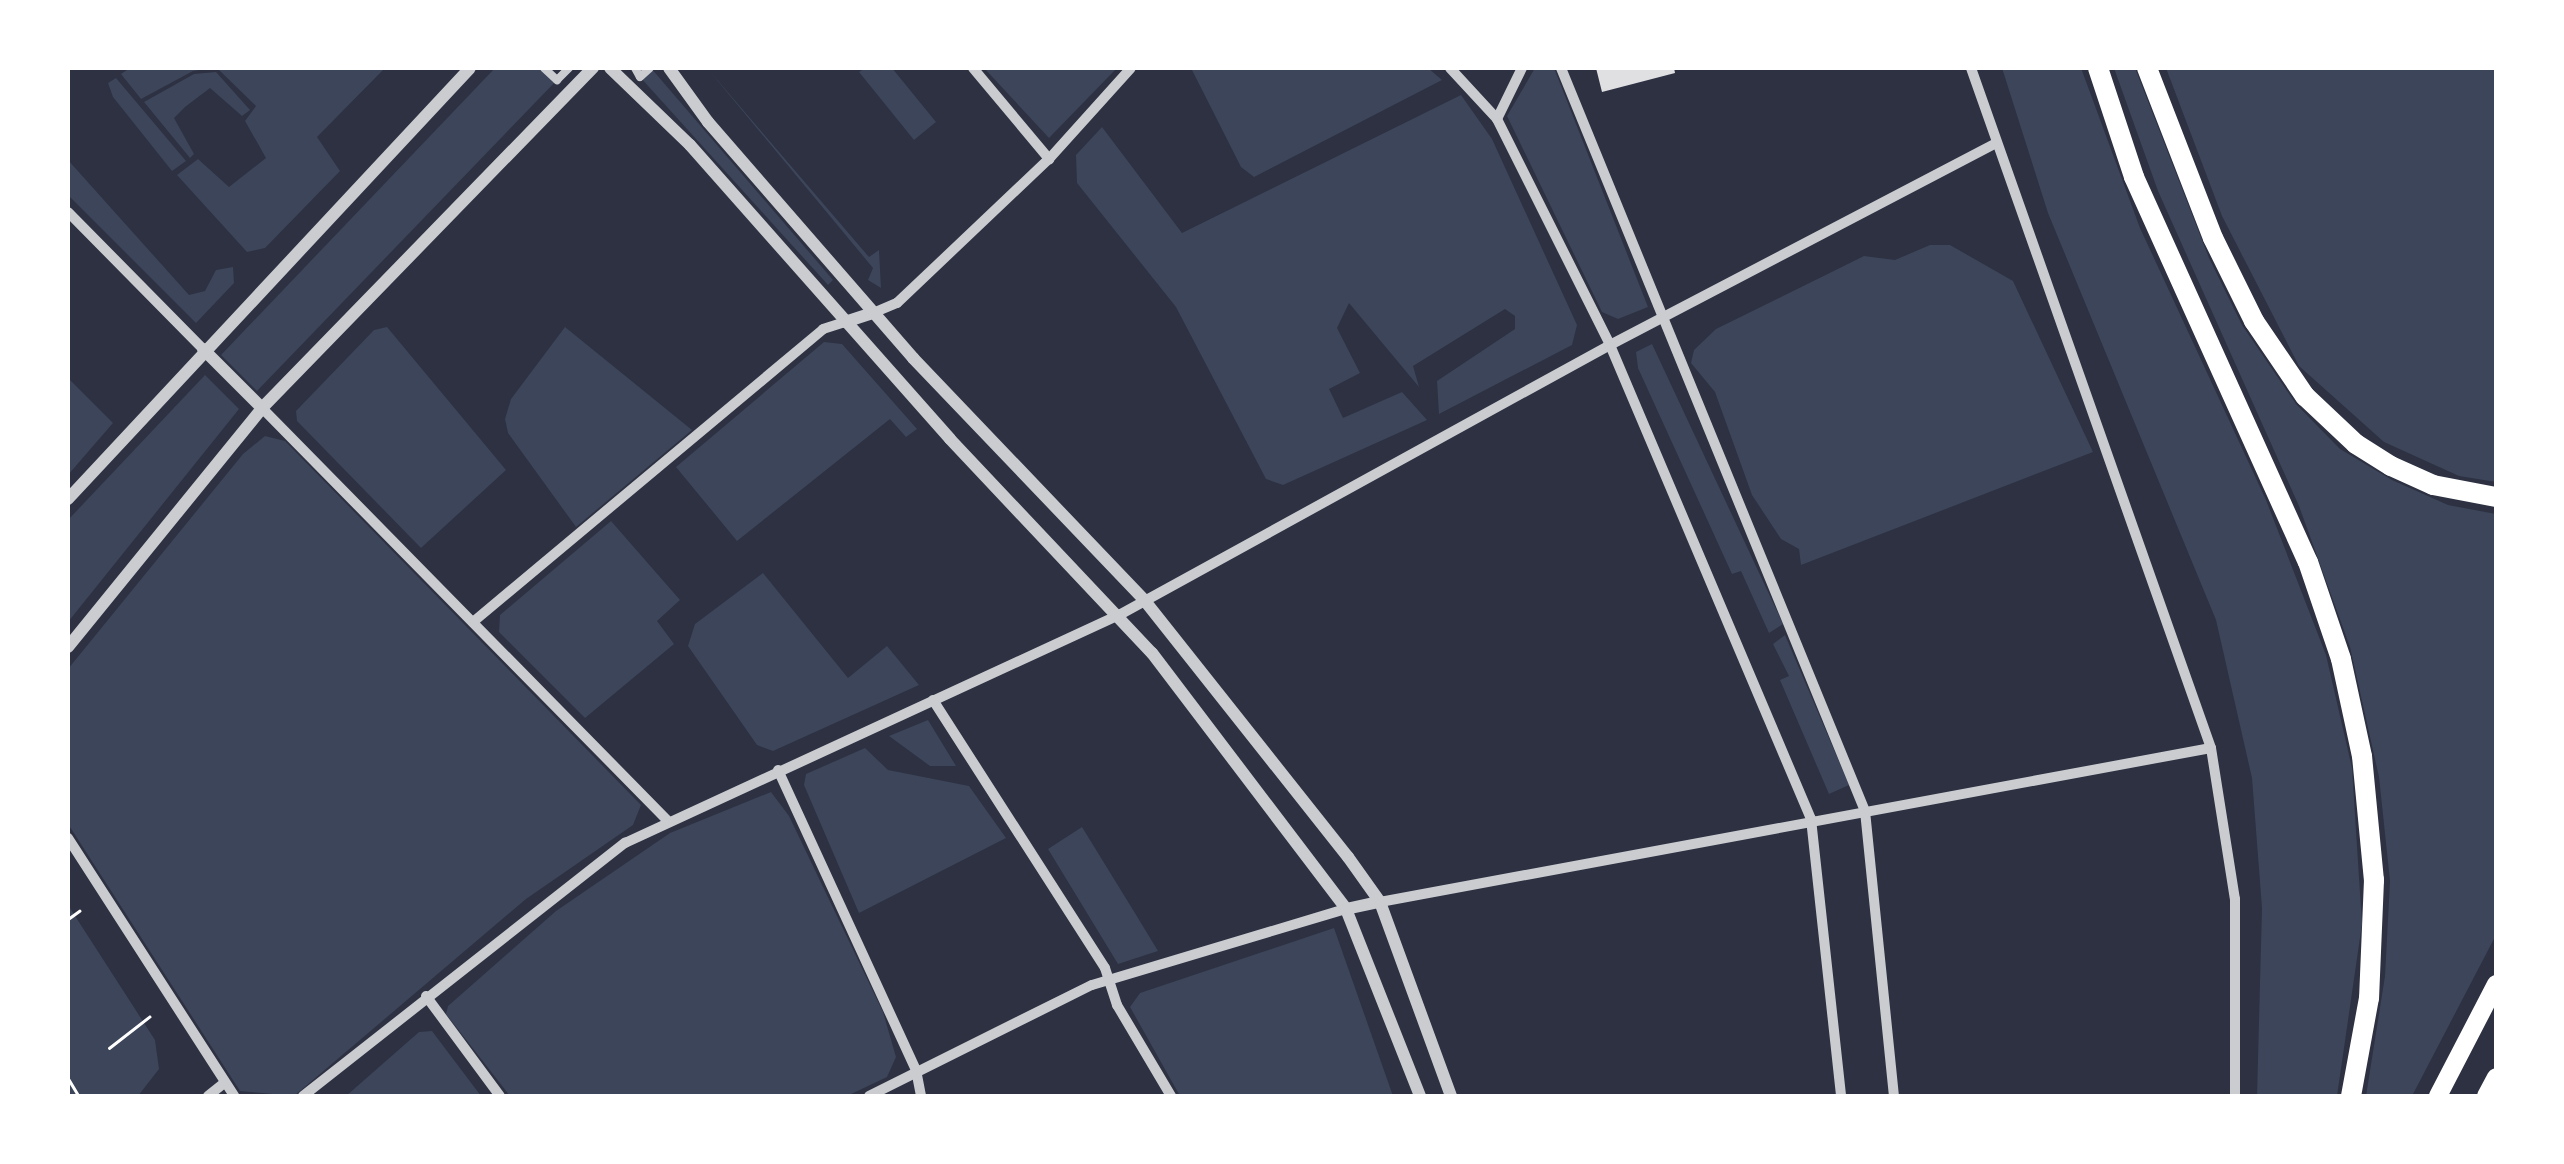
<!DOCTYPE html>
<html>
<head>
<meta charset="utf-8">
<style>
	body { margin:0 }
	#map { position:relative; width:2564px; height:1164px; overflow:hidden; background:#2d3142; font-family:Poppins,sans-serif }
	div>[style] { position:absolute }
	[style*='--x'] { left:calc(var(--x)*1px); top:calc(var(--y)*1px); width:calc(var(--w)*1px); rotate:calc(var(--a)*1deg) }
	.green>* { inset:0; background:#3c4559 }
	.building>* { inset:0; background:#e0e0e3 }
	.path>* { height:2.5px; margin:-1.25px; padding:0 1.25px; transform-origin:1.25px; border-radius:1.25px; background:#fff }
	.pedestrian>* { height:8px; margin:-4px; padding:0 4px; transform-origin:4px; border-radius:4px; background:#caccd0 }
	.minor>* { height:10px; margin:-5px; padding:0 5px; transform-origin:5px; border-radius:5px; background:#caccd0 }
	.tertiary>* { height:12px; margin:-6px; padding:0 6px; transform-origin:6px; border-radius:6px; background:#caccd0 }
	.trunk>* { height:18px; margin:-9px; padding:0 9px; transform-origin:9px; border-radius:9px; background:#fff }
	.motorway>* { height:20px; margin:-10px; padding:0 10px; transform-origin:10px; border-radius:10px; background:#fff }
	span { translate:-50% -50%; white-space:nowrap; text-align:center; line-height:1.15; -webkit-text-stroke:8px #fff; paint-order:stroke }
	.frame { position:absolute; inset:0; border:70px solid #fff; pointer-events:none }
</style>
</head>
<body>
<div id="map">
	<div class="green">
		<i style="clip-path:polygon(130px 68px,179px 70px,212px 68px,193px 71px,141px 99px,121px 74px)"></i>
		<i style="clip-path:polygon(217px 68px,385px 68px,317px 137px,340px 171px,265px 248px,247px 252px,177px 175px,198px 159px,229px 187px,266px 158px,245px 121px,256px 106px)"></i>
		<i style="clip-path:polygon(495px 68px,544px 68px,557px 80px,257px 391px,221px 355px)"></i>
		<i style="clip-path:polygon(651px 68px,833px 280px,828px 285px,640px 77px)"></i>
		<i style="clip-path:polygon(707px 68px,869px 257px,879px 250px,881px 288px,868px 280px,873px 268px)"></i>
		<i style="clip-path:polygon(865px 68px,892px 68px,936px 122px,914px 140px,859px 72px)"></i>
		<i style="clip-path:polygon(984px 68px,1117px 68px,1049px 138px)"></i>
		<i style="clip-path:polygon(1191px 68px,1428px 68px,1442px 80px,1254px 177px,1241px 167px)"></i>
		<i style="clip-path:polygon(1535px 68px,1554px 68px,1648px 307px,1618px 319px,1602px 312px,1507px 116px)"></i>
		<i style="clip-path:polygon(2002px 68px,2081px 68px,2140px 228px,2266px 500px,2326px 655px,2352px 768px,2362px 924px,2337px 1096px,2257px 1096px,2262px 908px,2252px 778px,2216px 620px,2048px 213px)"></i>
		<i style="clip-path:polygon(2114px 68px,2135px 68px,2209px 258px,2242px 325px,2296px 404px,2340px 449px,2392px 480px,2448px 505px,2496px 514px,2496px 935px,2412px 1096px,2366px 1096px,2385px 976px,2390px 881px,2379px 777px,2350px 647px,2299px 506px,2158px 191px)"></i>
		<i style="clip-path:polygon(2166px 68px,2496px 68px,2496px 482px,2459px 476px,2384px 442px,2299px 366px,2222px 216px)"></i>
		<i style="clip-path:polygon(216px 72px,250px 110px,242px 116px,210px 88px,185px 107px,174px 118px,194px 154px,190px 158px,144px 102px,194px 74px)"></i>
		<i style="clip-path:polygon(116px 78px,186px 161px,172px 171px,113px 97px,108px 83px)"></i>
		<i style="clip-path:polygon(1461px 95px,1492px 139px,1577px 325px,1572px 345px,1439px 414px,1437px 381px,1515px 329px,1515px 316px,1505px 309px,1413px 366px,1419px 387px,1349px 303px,1337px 328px,1360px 373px,1329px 389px,1343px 418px,1402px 392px,1427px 420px,1283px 485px,1266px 479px,1176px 307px,1077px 183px,1076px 155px,1102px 127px,1182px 233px)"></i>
		<i style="clip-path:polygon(68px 160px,189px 295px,205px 291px,216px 270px,233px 267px,234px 283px,196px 323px,68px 195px)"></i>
		<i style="clip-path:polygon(1930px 245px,1950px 245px,2013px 281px,2093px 452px,1801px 565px,1799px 549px,1781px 539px,1752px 495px,1715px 392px,1691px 363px,1694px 350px,1716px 329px,1864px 256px,1895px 260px)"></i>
		<i style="clip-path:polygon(387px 327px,506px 470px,421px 548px,297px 421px,296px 411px,374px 330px)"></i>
		<i style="clip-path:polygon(565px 327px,692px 430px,576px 527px,508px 433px,505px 419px,511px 399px)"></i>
		<i style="clip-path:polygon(824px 342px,842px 344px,917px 429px,906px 437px,890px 419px,737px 541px,676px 467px)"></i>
		<i style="clip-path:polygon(1652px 344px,1783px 624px,1769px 633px,1741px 571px,1732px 574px,1638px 368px,1636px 352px)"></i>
		<i style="clip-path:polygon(205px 375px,239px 409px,68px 622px,68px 520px)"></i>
		<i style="clip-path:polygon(68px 378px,113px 423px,68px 475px)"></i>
		<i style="clip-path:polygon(265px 436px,285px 441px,641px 805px,633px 825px,526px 899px,294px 1096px,240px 1091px,68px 824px,68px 669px,243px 454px)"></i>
		<i style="clip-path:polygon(611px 521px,680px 600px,657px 621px,674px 644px,585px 718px,499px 632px,500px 615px)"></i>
		<i style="clip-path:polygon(763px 573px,848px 678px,887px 646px,919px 685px,773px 751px,757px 745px,688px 646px,695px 624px)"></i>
		<i style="clip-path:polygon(1785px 635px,1849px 785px,1829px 794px,1780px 680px,1789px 676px,1773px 644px)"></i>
		<i style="clip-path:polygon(928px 720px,956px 766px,930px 766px,889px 736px)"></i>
		<i style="clip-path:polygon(865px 748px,888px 770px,969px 786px,1006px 838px,859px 913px,804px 785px,806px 774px)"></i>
		<i style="clip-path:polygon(771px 792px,789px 816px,883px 1012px,896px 1057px,887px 1077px,847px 1096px,510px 1096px,446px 1014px,448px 1006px,556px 911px,670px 833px)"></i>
		<i style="clip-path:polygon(1082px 827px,1138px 918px,1158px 951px,1118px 964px,1048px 849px)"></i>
		<i style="clip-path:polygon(68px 905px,155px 1040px,159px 1069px,138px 1096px,68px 1096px)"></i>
		<i style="clip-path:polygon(1334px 928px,1393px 1096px,1180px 1096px,1130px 1007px,1140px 993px)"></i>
		<i style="clip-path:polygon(432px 1031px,481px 1096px,346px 1096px,419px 1032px)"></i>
	</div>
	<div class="building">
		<i style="clip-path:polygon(1596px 68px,1674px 68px,1675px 73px,1602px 92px)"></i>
	</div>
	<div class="path">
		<i style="--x:68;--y:919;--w:14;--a:-36"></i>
		<i style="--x:109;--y:1048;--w:51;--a:-37.8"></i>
		<i style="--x:68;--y:1078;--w:21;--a:59"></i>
	</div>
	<div class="pedestrian">
		<i style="--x:544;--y:68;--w:18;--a:43"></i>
		<i style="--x:557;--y:80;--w:17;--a:-45"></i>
		<i style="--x:635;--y:68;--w:10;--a:61"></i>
		<i style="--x:640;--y:77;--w:13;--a:-42"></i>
	</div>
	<div class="minor">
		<i style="--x:973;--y:68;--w:119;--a:50.1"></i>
		<i style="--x:1450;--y:68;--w:69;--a:47.3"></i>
		<i style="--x:1497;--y:119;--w:253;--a:63.4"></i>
		<i style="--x:1610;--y:345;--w:515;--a:67.02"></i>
		<i style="--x:1811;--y:819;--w:279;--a:83.8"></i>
		<i style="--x:1561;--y:68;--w:803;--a:67.75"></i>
		<i style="--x:1865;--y:811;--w:286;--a:84.2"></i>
		<i style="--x:1971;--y:68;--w:721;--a:70.56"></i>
		<i style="--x:2211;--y:748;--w:153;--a:81"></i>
		<i style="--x:2235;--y:899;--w:197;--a:90"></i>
		<i style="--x:1497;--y:119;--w:57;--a:-63.9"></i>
		<i style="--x:68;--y:212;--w:192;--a:45.4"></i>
		<i style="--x:873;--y:313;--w:26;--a:-23"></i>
		<i style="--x:897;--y:303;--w:209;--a:-43.5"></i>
		<i style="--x:1049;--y:159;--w:122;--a:-48"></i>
		<i style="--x:262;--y:408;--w:578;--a:45.49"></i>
		<i style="--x:473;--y:622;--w:456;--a:-39.9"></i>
		<i style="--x:823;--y:329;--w:23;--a:-18"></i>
		<i style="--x:933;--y:700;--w:318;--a:57.3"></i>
		<i style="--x:1105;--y:968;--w:39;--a:72"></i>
		<i style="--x:1117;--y:1005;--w:106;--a:59.3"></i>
		<i style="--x:778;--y:770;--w:330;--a:65.3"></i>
		<i style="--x:916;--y:1070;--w:26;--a:79"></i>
		<i style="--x:68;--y:838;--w:307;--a:57.2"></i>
		<i style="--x:1380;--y:902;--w:845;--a:-10.5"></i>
		<i style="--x:426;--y:996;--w:124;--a:53.5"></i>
		<i style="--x:208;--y:1096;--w:21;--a:-39"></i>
		<i style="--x:303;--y:1096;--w:410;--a:-38.2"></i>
		<i style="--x:625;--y:843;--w:546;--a:-24.78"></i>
		<i style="--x:1121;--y:614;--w:558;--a:-28.82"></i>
		<i style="--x:1610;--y:345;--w:434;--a:-27.6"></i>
		<i style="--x:869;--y:1096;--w:249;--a:-26.5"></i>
		<i style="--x:1092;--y:985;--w:265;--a:-16.7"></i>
	</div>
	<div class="tertiary">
		<i style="--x:610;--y:68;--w:111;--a:43.9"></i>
		<i style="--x:690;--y:145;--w:392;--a:48.5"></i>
		<i style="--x:950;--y:439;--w:294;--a:46.7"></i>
		<i style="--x:1152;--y:653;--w:321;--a:52.8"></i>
		<i style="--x:1346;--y:909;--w:201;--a:68.4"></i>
		<i style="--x:669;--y:68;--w:67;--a:54.2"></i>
		<i style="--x:708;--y:122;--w:313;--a:49"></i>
		<i style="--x:913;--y:358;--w:336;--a:46.3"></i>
		<i style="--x:1145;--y:601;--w:327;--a:51.6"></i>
		<i style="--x:1348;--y:857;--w:55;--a:54.6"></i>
		<i style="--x:1380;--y:902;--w:207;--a:69.9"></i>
		<i style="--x:845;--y:322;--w:29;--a:-18"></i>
		<i style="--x:203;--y:349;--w:83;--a:45"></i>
		<i style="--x:68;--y:499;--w:589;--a:-46.99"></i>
		<i style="--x:68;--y:647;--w:308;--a:-50.9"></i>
		<i style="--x:262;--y:408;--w:475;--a:-45.8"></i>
		<i style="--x:1346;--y:909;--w:35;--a:-12"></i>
	</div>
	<div class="trunk">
		<i style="--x:2438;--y:1096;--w:126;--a:-62.6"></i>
		<i style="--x:2486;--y:1096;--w:21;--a:-62"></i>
	</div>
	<div class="motorway">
		<i style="--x:2098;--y:68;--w:115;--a:71.7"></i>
		<i style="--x:2134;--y:177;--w:422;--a:65.7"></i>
		<i style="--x:2308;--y:562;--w:102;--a:71.2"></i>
		<i style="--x:2341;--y:659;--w:99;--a:77.8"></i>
		<i style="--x:2362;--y:756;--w:125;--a:84.5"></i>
		<i style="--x:2374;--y:880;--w:118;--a:92.4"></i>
		<i style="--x:2369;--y:998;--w:100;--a:100.4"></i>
		<i style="--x:2147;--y:68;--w:182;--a:68.8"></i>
		<i style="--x:2213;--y:238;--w:93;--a:63.7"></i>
		<i style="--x:2254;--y:321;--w:91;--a:55.8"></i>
		<i style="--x:2305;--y:396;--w:70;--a:43.3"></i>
		<i style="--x:2356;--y:444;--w:41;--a:32.2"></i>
		<i style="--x:2391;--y:466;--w:46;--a:24.3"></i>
		<i style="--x:2433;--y:485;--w:64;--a:10.8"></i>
	</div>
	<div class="frame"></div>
</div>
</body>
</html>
